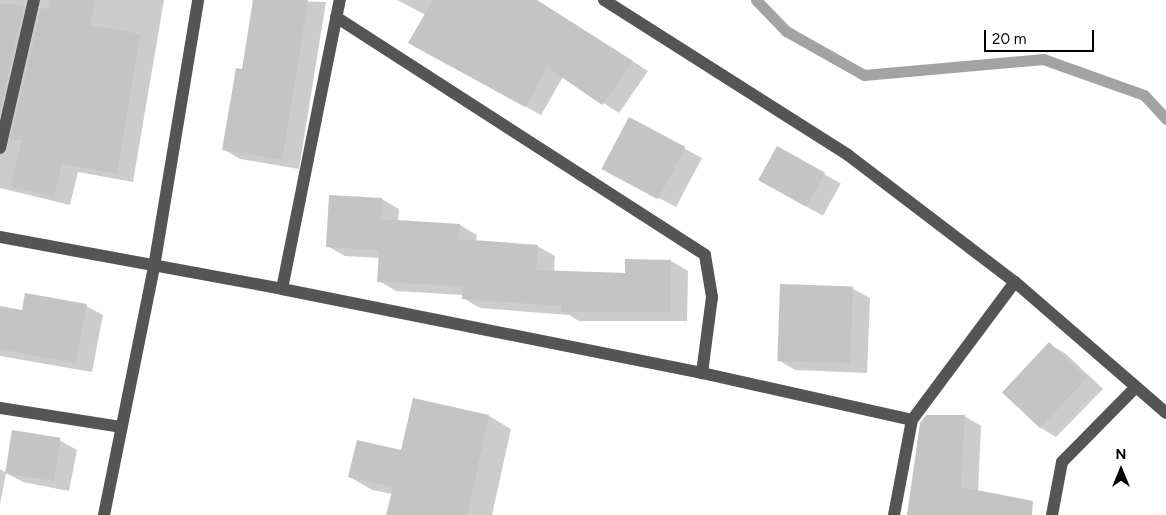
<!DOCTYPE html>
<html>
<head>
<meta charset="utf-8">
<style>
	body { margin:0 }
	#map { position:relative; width:1166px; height:515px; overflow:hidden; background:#fff; font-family:Figtree,sans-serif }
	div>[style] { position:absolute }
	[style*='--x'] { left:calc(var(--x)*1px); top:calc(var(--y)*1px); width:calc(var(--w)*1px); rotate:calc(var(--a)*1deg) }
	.shadow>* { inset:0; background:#0003; transform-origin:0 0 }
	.stream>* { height:11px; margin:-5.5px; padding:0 5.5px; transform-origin:5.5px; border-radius:5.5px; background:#a3a3a3 }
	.building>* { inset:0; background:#c4c4c4; transform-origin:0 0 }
	.minor>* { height:12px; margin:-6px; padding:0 6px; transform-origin:6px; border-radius:6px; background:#555 }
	span { translate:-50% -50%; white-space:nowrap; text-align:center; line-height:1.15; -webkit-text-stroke:5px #fff; paint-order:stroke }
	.north { position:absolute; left:1096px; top:445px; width:50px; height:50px; -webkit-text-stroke:4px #fff; paint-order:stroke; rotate:0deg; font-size:14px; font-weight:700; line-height:20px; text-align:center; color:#000 }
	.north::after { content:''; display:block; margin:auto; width:18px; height:22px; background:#000; clip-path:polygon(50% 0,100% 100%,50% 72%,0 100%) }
	.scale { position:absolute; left:984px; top:30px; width:110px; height:22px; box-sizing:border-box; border:2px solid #000; border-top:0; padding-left:6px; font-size:15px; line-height:18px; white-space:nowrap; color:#000; -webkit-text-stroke:4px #fff; paint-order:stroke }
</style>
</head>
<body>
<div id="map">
	<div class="shadow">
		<i style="clip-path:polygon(0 0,27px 0,42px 9px,32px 0,164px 0,133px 182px,78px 172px,70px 205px,0 188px)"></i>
		<i style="clip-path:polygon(254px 0,326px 2px,299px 169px,240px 159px,223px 149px,243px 70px)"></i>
		<i style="clip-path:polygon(397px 0,536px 0,648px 71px,619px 113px,563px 77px,541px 115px,425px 52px,426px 15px)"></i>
		<i style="clip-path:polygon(629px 119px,702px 158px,676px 207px,621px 178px)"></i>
		<i style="left:777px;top:148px;width:73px;height:37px;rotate:29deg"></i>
		<i style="clip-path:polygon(382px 199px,399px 209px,398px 221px,460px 225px,477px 235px,476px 242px,537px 246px,555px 256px,554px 272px,626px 274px,671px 261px,688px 271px,687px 321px,579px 321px,569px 315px,480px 308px,463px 298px,463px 295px,396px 291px,379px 281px,380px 258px,345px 256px,327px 246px)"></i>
		<i style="clip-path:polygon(853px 289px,870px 298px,867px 373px,795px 370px,778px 360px)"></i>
		<i style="clip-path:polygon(86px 306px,103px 315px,92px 372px,0 356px,0 307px,23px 311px)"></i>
		<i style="clip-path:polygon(1049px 344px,1066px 354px,1103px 389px,1056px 437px,1039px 427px)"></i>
		<i style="clip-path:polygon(489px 416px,511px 429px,492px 515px,388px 515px,392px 494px,372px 490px,350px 477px)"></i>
		<i style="clip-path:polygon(964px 416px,981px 426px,978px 491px,1029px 515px,908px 515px)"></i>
		<i style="clip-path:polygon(59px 440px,77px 450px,69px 491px,23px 482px,6px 473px,0 504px,0 469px,5px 472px)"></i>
	</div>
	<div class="stream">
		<i style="--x:756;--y:0;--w:43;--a:45.9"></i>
		<i style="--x:786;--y:31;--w:90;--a:29.4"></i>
		<i style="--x:864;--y:75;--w:180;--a:-5.1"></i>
		<i style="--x:1043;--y:59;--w:107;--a:19.6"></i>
		<i style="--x:1144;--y:95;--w:33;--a:47"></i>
	</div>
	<div class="building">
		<i style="clip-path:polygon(51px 0,95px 0,90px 25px,140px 34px,117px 174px,62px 164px,54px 197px,10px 186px,22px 140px,10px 139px,41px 8px,49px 9px)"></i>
		<i style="clip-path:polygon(253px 0,308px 0,282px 160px,222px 150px,236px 68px,242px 69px)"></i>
		<i style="clip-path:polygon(433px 0,537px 0,633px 61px,602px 105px,547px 67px,525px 107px,408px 43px)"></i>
		<i style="clip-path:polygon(0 3px,24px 6px,0 112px)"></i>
		<i style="left:629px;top:117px;width:64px;height:59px;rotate:28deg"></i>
		<i style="left:777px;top:146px;width:55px;height:39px;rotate:29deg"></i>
		<i style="clip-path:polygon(329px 195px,382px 198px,381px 219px,460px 224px,459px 239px,538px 245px,536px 270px,625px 273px,625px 259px,671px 260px,670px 312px,561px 312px,561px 306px,462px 299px,463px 286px,377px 282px,379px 250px,326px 247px)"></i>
		<i style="left:780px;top:284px;width:73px;height:77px;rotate:2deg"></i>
		<i style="clip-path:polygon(25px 293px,87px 304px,75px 363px,0 349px,0 306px,22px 310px)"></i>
		<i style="left:1049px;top:342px;width:52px;height:69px;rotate:43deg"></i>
		<i style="clip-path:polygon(413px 398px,489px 415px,467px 515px,386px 515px,393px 487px,348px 477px,357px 440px,401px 450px)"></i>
		<i style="clip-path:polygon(926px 415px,965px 415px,961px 487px,1033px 501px,1032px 515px,907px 515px,920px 423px)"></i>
		<i style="left:12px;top:430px;width:49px;height:44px;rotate:9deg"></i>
	</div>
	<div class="minor">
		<i style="--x:604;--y:0;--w:289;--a:32.4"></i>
		<i style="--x:848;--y:155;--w:210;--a:37.3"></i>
		<i style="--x:1015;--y:282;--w:200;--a:40.9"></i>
		<i style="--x:336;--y:17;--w:439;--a:32.8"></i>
		<i style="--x:705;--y:255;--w:43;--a:80.5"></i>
		<i style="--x:712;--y:297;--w:77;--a:97.5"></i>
		<i style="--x:0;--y:148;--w:152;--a:-77.1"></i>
		<i style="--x:0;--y:237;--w:287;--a:10.4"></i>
		<i style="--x:282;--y:289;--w:428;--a:11.3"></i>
		<i style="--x:702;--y:373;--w:215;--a:12.6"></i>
		<i style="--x:282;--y:289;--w:295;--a:-78.7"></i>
		<i style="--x:0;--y:408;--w:122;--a:8.9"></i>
		<i style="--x:104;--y:515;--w:253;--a:-78.6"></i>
		<i style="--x:154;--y:267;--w:271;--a:-80.6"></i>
		<i style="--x:894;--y:515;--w:97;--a:-79.3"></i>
		<i style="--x:912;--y:420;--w:172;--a:-53.3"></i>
		<i style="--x:1052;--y:515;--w:54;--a:-79.3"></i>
		<i style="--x:1062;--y:462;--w:105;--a:-45.4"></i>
	</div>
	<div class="north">N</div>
	<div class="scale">20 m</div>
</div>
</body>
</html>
